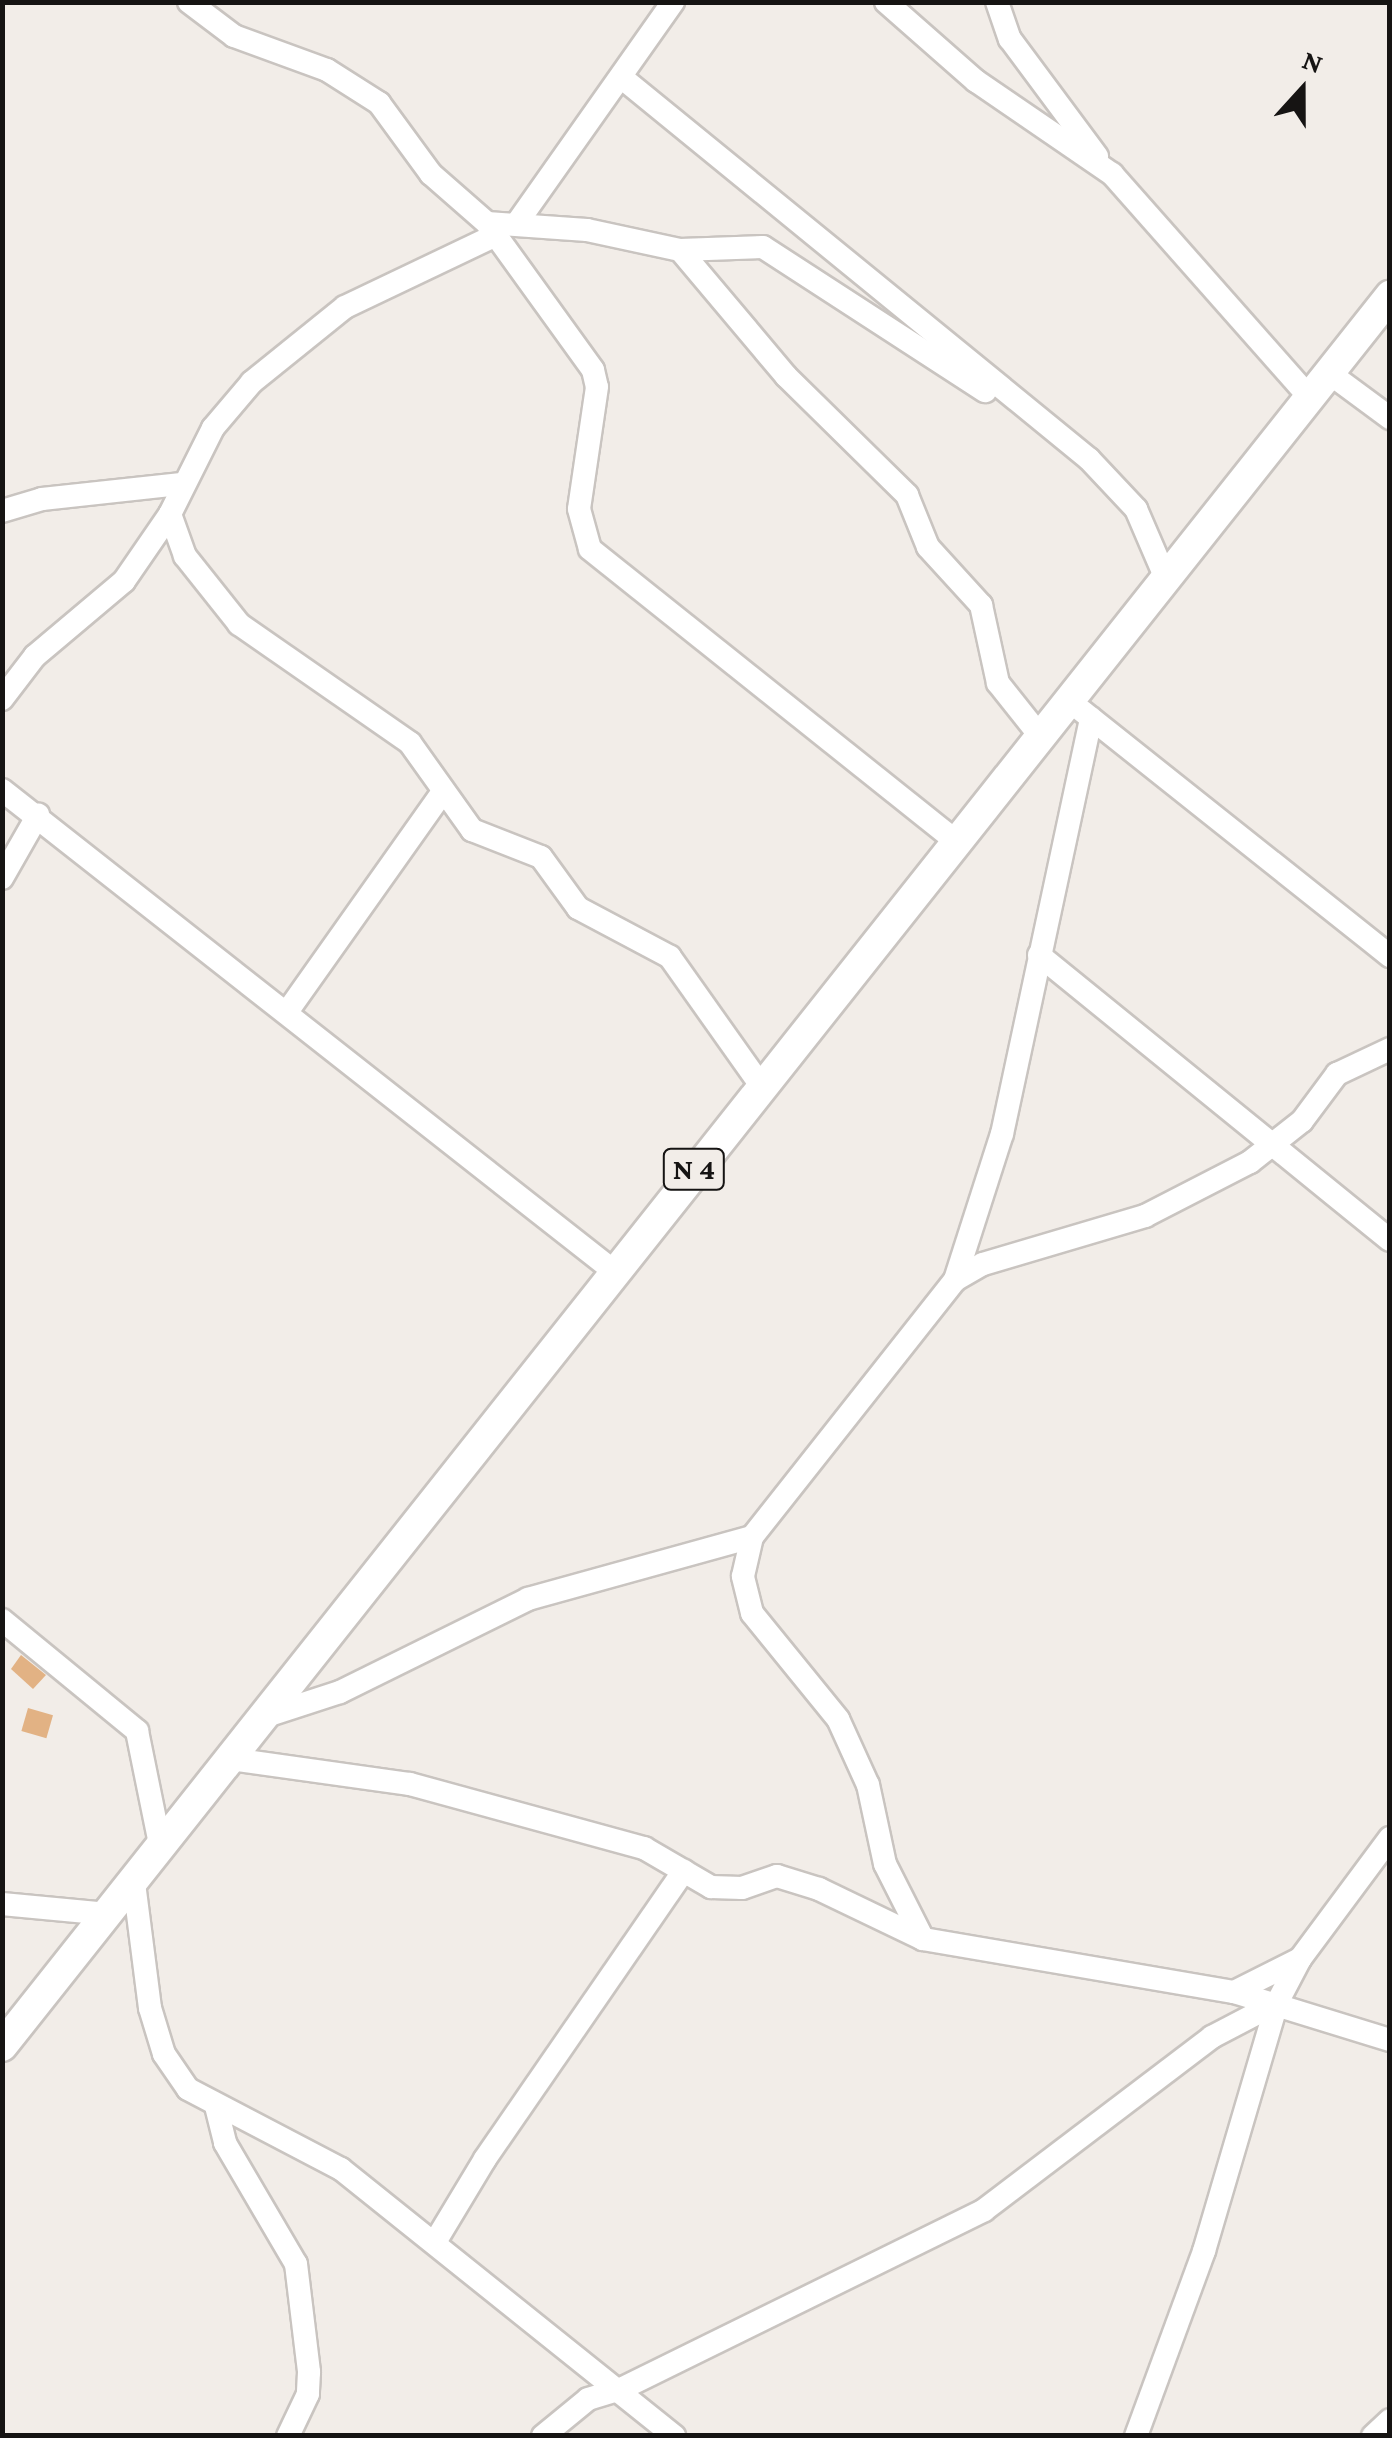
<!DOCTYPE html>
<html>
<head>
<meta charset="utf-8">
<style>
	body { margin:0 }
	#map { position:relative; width:1392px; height:2438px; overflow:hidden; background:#f2ede8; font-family:"Crimson Pro",serif }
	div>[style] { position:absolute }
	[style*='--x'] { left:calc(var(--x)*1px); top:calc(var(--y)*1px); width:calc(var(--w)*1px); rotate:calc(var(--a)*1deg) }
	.building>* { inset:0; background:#e2b284; transform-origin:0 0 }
	.roads { filter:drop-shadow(2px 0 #c9c4c0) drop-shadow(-2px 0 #c9c4c0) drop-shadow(0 2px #c9c4c0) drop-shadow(0 -2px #c9c4c0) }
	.minor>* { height:22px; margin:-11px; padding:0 11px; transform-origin:11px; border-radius:11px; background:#fff }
	.major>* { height:30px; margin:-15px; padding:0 15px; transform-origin:15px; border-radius:15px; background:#fff }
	span { translate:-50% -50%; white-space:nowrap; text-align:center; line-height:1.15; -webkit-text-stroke:8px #f2ede8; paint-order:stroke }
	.shield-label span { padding:2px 8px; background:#f2ede8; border:2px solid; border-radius:8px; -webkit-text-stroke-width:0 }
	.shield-label { font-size:30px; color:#161413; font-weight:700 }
	.frame { position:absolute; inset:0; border:5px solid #161413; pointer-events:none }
	.north { position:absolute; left:1252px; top:40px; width:100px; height:100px; -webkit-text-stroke:8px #f2ede8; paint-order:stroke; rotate:21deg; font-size:28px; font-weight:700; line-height:40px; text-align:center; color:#161413 }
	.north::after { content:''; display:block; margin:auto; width:35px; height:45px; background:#161413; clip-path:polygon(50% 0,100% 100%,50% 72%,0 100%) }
</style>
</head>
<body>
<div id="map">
	<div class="building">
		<i style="clip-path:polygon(21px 1655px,46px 1675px,33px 1689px,11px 1669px)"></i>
		<i style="left:28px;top:1708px;width:26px;height:24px;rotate:16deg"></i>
	</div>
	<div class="roads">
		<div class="minor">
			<i style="--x:189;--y:2;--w:56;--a:37.1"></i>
			<i style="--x:234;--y:36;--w:99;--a:20.1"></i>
			<i style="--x:327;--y:70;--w:62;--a:32.4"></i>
			<i style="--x:379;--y:103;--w:88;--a:53.8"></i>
			<i style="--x:431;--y:174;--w:74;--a:41.2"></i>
			<i style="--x:487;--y:223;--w:181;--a:54.2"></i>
			<i style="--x:593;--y:370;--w:17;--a:77"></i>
			<i style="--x:597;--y:387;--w:123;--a:98.4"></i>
			<i style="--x:579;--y:509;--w:41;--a:74.6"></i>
			<i style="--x:590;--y:549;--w:466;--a:38.6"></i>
			<i style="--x:886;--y:2;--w:120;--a:41.3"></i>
			<i style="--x:976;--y:81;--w:165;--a:34.4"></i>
			<i style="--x:1112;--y:174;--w:299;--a:48.5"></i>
			<i style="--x:997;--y:2;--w:39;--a:71"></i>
			<i style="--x:1010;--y:39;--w:146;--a:53.4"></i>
			<i style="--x:621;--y:77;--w:604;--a:39.22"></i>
			<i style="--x:1089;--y:459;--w:69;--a:46.8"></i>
			<i style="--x:1136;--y:509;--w:78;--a:66.7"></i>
			<i style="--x:487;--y:223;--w:100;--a:4"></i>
			<i style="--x:587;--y:230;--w:95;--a:12.1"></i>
			<i style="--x:680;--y:250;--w:83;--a:-2.1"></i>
			<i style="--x:763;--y:247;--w:265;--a:33"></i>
			<i style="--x:517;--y:223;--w:271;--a:-54.8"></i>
			<i style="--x:680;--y:250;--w:165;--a:49.9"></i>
			<i style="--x:786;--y:376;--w:170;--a:44.5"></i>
			<i style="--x:907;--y:495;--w:56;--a:68"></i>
			<i style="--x:928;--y:547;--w:79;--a:47.6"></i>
			<i style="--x:981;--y:605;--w:80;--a:77.7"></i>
			<i style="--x:998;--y:683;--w:69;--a:51.5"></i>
			<i style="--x:1329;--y:373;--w:76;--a:36.4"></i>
			<i style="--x:2;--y:511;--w:42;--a:-16.7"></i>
			<i style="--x:42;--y:499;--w:138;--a:-6.2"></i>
			<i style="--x:170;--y:514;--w:45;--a:70.3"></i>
			<i style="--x:185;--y:556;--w:87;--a:51.5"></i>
			<i style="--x:239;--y:624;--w:208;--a:34.8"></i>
			<i style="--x:410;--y:743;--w:107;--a:54.5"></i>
			<i style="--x:472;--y:830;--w:74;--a:21.4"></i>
			<i style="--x:541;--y:857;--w:63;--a:54"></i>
			<i style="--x:578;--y:908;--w:104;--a:28"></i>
			<i style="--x:670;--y:957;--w:156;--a:54.7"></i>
			<i style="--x:2;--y:699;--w:54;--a:-52.5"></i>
			<i style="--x:35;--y:656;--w:116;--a:-40.1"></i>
			<i style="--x:124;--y:581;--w:81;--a:-55.5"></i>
			<i style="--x:170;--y:514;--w:96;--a:-63.4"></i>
			<i style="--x:213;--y:428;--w:60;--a:-49.7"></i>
			<i style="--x:252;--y:382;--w:119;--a:-38.9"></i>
			<i style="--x:345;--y:307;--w:165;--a:-25.5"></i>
			<i style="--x:1082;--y:711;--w:394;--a:38.5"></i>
			<i style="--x:2;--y:790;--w:780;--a:38.18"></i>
			<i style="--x:2;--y:878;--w:73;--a:-60.3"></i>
			<i style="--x:1039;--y:955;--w:452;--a:39.1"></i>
			<i style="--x:287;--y:1012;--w:270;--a:-54.7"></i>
			<i style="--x:955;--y:1280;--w:153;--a:-72.2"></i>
			<i style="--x:1002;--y:1134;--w:425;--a:-77.9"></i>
			<i style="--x:2;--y:1620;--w:175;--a:39.4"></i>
			<i style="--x:137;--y:1731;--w:120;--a:78.5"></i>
			<i style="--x:260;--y:1718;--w:84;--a:-18"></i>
			<i style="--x:340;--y:1692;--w:210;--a:-26.3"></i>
			<i style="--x:528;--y:1599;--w:232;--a:-15.5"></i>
			<i style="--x:231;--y:1759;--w:181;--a:8"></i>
			<i style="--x:410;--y:1784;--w:243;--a:15.3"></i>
			<i style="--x:644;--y:1848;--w:78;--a:30.2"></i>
			<i style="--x:711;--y:1887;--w:31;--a:2"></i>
			<i style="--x:742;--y:1888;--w:37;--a:-19"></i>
			<i style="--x:777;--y:1876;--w:44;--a:17.2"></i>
			<i style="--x:819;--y:1889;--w:115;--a:25.7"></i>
			<i style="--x:923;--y:1939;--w:315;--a:9.7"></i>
			<i style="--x:1234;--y:1992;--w:163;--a:17.1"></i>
			<i style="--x:134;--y:1883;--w:126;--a:82.7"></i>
			<i style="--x:150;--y:2008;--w:48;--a:73.1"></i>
			<i style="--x:164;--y:2054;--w:42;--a:55.6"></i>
			<i style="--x:188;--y:2089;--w:173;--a:27.6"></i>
			<i style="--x:341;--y:2169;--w:427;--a:38.7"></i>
			<i style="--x:2;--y:1904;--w:106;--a:5.4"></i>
			<i style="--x:923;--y:1939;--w:84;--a:-116.9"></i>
			<i style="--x:885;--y:1864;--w:81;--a:-102.1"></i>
			<i style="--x:868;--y:1785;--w:72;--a:-114.4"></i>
			<i style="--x:838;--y:1719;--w:136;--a:-129.1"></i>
			<i style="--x:752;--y:1613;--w:38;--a:-104"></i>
			<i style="--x:743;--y:1576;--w:40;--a:-77"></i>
			<i style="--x:752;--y:1537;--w:328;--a:-51.7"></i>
			<i style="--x:955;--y:1280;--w:32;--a:-30"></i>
			<i style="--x:983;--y:1264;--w:169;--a:-16.5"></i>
			<i style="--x:1145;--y:1216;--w:118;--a:-27.2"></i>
			<i style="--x:1250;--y:1162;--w:66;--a:-38.3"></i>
			<i style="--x:1302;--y:1121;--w:59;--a:-53.3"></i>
			<i style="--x:1337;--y:1074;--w:59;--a:-25.3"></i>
			<i style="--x:1234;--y:1992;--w:74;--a:-26.6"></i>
			<i style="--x:216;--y:2106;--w:38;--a:76"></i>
			<i style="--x:225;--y:2143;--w:140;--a:59.6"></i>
			<i style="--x:296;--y:2264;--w:109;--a:83.1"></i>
			<i style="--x:309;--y:2372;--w:22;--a:93"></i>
			<i style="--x:308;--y:2394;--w:47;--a:115.5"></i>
			<i style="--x:435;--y:2242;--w:97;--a:-58.9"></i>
			<i style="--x:485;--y:2159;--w:350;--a:-55.4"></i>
			<i style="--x:543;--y:2436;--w:58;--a:-39.4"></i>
			<i style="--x:588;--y:2399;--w:37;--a:-17"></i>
			<i style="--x:623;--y:2388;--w:402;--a:-26.2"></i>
			<i style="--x:984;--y:2210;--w:286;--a:-37.2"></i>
			<i style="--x:1212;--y:2037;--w:73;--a:-27.6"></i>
			<i style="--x:1136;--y:2436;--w:197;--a:-69.8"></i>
			<i style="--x:1204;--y:2251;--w:259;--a:-73.6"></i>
			<i style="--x:1277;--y:2003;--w:50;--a:-62.4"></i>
			<i style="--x:1300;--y:1959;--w:151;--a:-53.4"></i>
			<i style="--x:1373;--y:2436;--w:23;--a:-43"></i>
		</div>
		<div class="major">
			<i style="--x:2;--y:2046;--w:2234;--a:-51.58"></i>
		</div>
	</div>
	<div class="shield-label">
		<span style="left:694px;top:1169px">N 4</span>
	</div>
	<div class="frame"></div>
	<div class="north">N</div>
</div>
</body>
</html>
